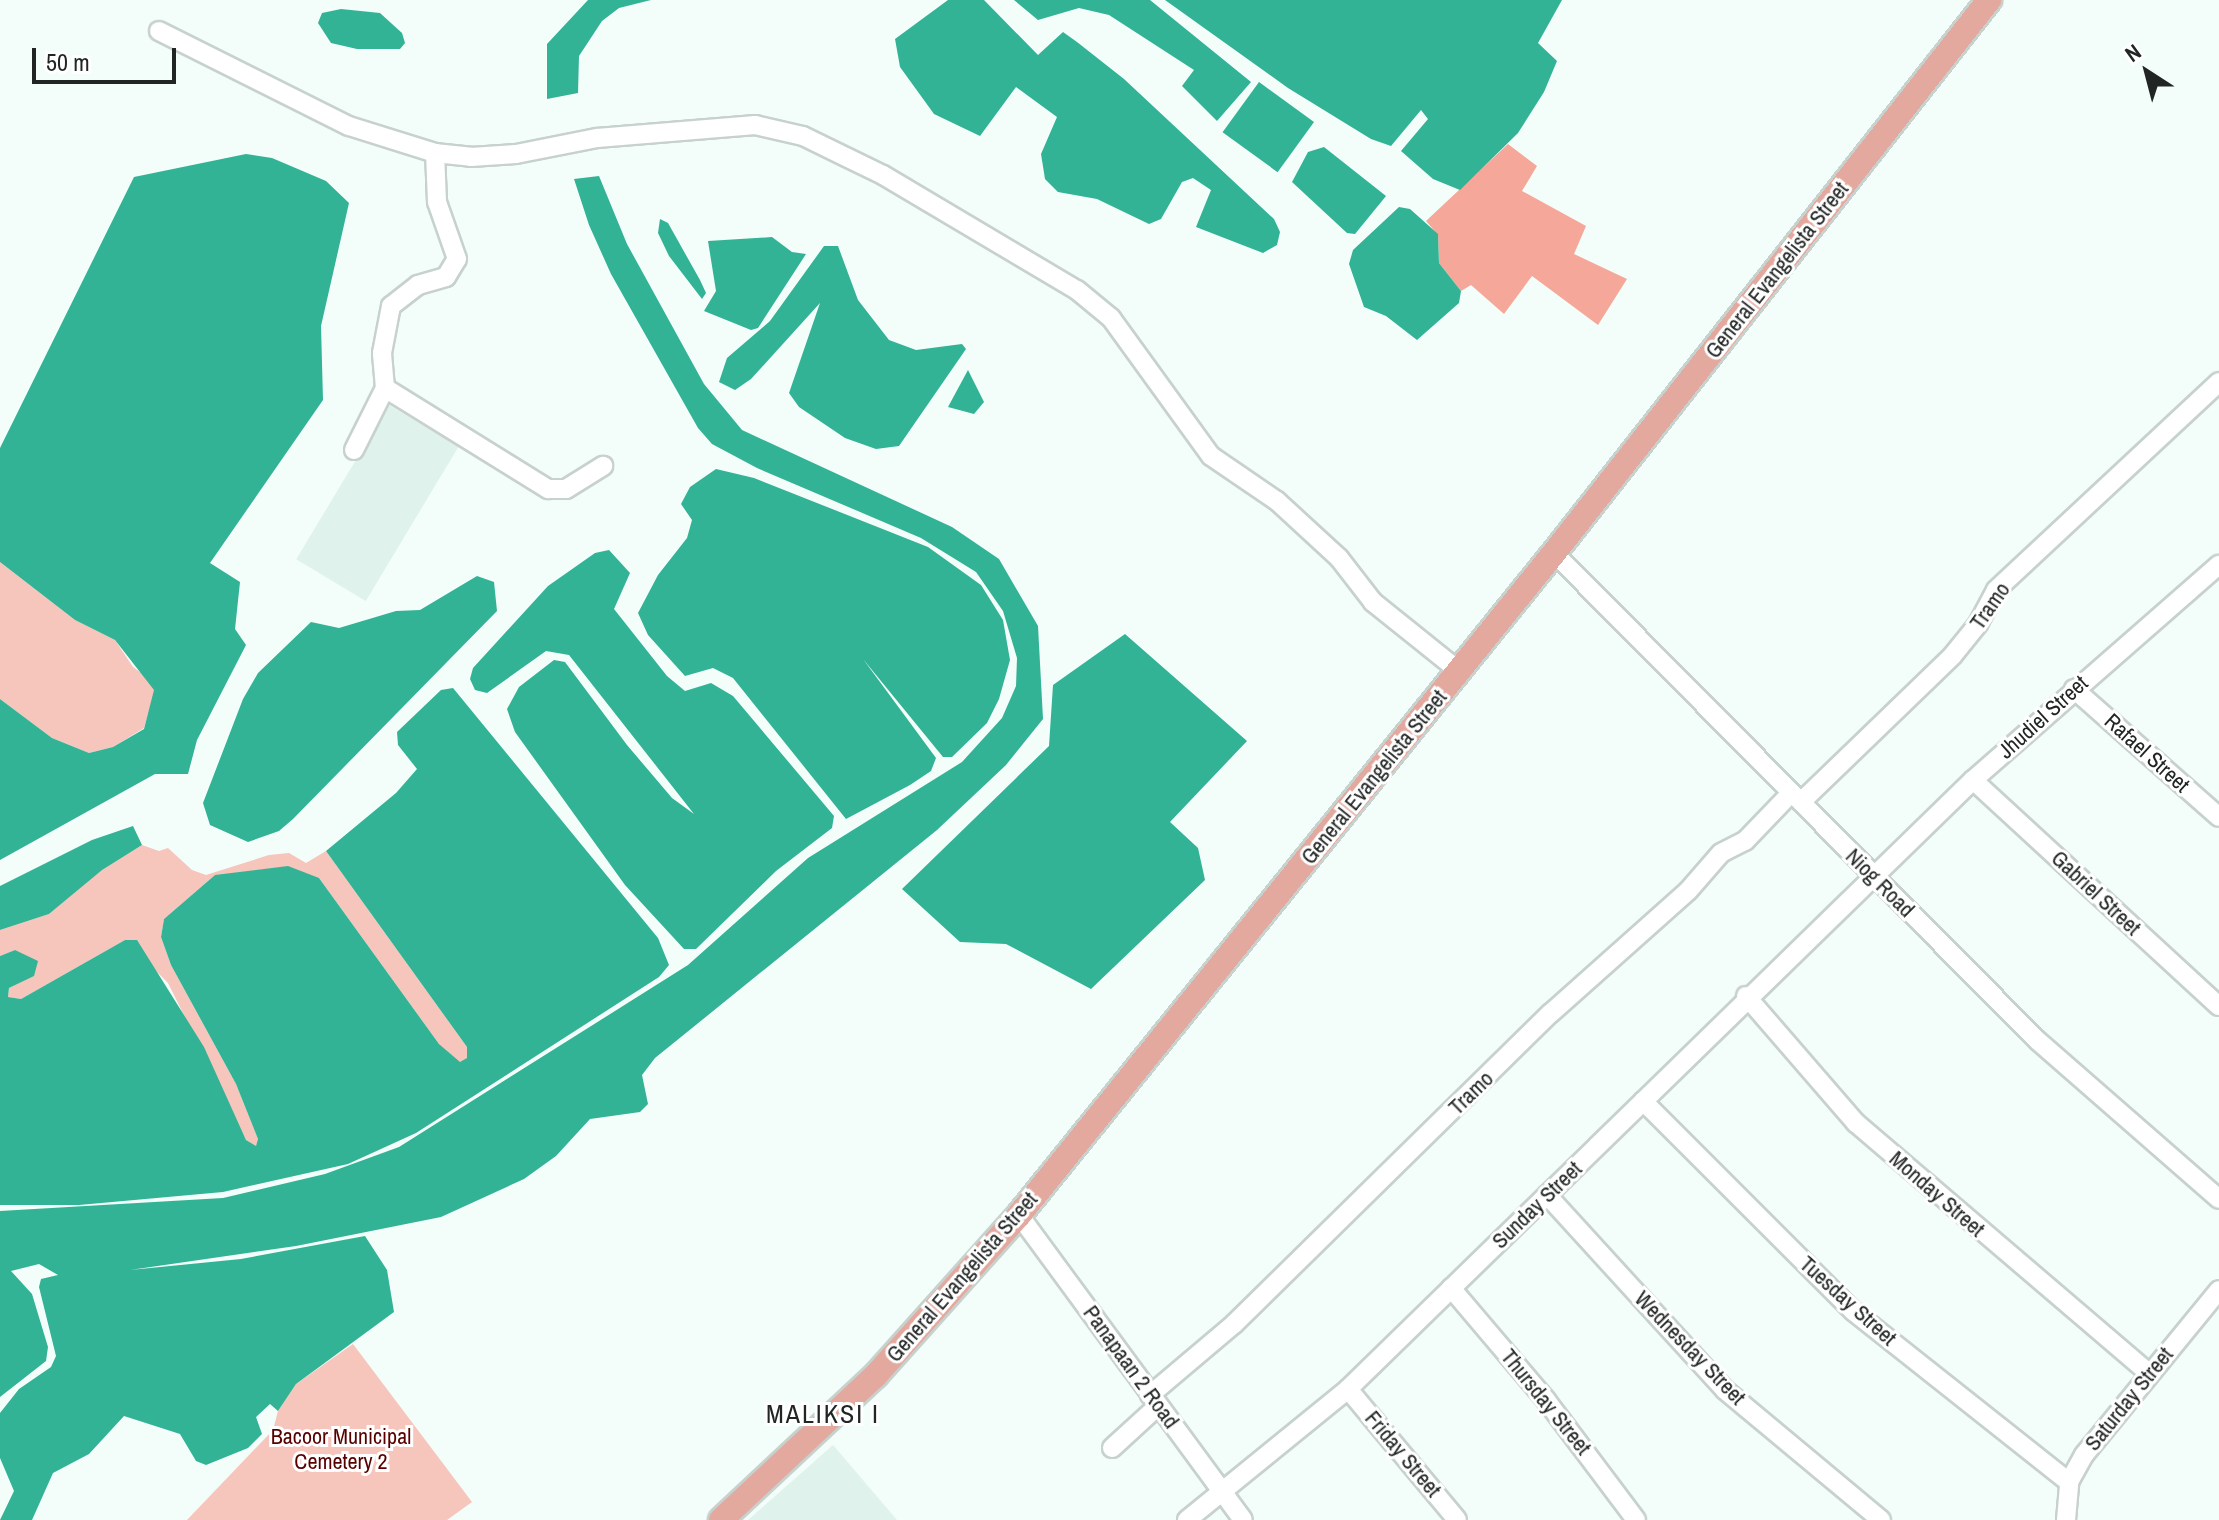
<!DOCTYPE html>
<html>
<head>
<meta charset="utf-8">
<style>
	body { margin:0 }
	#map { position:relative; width:2219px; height:1520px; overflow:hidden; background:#f3fdf9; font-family:"Archivo Narrow",sans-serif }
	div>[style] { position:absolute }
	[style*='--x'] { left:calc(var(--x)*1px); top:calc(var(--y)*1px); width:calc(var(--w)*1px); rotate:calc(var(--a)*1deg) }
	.built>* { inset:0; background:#dff2ec; transform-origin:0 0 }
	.green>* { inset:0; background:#f6c5bc }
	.forest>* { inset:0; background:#f5a79a }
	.water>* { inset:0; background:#32b395; transform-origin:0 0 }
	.roads { filter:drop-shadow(2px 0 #c7d1cd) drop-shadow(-2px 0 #c7d1cd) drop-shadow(0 2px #c7d1cd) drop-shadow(0 -2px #c7d1cd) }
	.minor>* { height:18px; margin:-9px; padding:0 9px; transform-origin:9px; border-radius:9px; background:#fff }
	.major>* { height:24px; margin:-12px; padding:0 12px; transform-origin:12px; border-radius:12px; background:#e3a99f }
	span { translate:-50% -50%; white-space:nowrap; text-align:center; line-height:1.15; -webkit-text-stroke:6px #fff; paint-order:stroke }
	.street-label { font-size:22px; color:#212524 }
	.park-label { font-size:22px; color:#580000 }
	.quarter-label { font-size:26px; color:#212524; letter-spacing:2px }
	.north { position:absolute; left:2107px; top:32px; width:80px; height:80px; -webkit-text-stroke:6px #fff; paint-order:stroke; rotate:324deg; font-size:22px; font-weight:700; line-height:32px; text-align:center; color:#212524 }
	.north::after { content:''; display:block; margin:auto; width:28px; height:36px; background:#212524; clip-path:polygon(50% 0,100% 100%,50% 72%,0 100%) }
	.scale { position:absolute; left:32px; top:48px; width:144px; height:36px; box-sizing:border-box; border:4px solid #212524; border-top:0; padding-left:10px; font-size:24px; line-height:28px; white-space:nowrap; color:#212524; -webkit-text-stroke:6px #fff; paint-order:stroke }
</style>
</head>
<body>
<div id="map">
	<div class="built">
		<i style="left:389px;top:405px;width:81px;height:180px;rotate:31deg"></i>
		<i style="clip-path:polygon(833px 1445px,897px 1520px,748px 1520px)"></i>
	</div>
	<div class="green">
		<i style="clip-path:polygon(0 562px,75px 620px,115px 640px,133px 667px,147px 677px,155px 690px,144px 728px,113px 747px,89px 753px,52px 738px,0 699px)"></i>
		<i style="clip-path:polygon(142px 845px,159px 851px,168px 848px,192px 870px,206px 875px,269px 855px,289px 853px,306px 863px,326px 851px,467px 1047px,468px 1058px,460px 1063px,439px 1044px,319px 878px,215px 875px,164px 919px,161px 937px,171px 965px,236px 1084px,258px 1139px,256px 1147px,246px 1140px,168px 983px,125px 940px,21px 999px,8px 997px,9px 988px,33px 976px,15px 950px,0 956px,0 930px,49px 914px,102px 869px)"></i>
		<i style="clip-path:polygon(353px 1344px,472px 1502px,447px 1520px,187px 1520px,273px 1430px,278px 1411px,296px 1384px)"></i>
	</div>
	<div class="forest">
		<i style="clip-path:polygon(1508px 144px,1537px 166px,1522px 191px,1586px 226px,1574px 254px,1627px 279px,1598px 325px,1532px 276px,1504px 314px,1471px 285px,1461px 291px,1439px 263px,1438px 235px,1426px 221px)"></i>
	</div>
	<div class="water">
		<i style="clip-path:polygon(588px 0,651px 0,619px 8px,602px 21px,579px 56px,578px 93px,547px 99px,547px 44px)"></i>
		<i style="clip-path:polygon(948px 0,984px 0,1038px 55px,1063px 32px,1077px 42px,1124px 79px,1274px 219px,1280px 232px,1277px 245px,1263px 253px,1196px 227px,1211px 190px,1193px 178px,1182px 182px,1161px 219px,1149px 224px,1097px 199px,1058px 192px,1045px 179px,1041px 154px,1057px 117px,1016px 87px,980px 136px,934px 114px,900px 67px,895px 39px)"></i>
		<i style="clip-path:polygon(1014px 0,1150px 0,1251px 82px,1217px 121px,1182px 86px,1194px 70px,1109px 15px,1079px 8px,1038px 20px)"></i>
		<i style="clip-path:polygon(1165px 0,1562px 0,1538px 43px,1557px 61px,1544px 92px,1518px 133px,1460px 190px,1433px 179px,1401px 151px,1428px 119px,1421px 110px,1391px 146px,1371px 139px,1288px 88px)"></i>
		<i style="clip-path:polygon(341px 9px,380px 13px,402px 33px,405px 43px,400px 49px,357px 49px,331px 43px,318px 23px,322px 13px)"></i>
		<i style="left:1259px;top:82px;width:68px;height:62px;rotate:36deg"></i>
		<i style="clip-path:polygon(1324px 147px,1386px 196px,1355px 234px,1347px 233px,1292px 182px,1308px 152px)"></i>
		<i style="clip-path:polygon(246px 154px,272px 158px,326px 181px,349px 203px,321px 326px,323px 400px,210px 563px,240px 582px,235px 629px,246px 645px,197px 740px,188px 774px,155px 774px,0 860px,0 699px,52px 738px,89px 753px,113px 747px,144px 729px,154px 690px,115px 640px,75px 620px,0 562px,0 448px,134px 177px)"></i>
		<i style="clip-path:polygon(599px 176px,627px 244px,704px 384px,742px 430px,952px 527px,999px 559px,1038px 626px,1043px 719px,1006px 765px,937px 830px,655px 1058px,642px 1075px,648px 1104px,640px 1112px,590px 1119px,556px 1156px,524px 1179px,441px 1217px,296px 1246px,130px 1270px,241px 1259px,365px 1236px,387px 1270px,394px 1312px,296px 1384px,278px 1411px,270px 1404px,256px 1417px,262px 1434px,248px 1448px,206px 1465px,196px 1461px,180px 1434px,124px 1416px,89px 1454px,53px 1473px,32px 1520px,0 1520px,14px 1491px,0 1458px,0 1413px,19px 1389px,51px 1367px,56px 1356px,39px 1287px,41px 1279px,58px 1275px,39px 1264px,11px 1271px,32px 1294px,48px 1347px,46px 1361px,0 1397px,0 1211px,223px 1198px,325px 1174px,399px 1147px,688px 965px,808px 858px,962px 762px,1002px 718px,1016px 686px,1017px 658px,1003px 611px,976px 572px,921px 538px,757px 468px,712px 444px,698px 428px,611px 274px,589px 225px,574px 179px)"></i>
		<i style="clip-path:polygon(1399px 207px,1410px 209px,1438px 234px,1439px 263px,1461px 291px,1459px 303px,1417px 340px,1386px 316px,1364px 307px,1349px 264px,1353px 250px)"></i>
		<i style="clip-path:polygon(660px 219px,668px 223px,700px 280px,706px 293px,702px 299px,669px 256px,658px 233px)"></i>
		<i style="clip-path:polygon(772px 237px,792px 252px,806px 254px,758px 328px,751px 330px,704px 311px,716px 291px,708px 241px)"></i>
		<i style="clip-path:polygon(824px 246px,838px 246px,858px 300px,889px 340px,916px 350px,962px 344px,966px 349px,899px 446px,876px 449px,845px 438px,799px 407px,789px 393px,820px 303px,751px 379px,735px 390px,719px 382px,727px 358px,770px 321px)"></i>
		<i style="clip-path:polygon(968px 370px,984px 402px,974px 414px,948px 407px)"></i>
		<i style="clip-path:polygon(716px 469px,754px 478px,928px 547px,981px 585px,1003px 620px,1010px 660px,999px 699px,987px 723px,952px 757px,943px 757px,863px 659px,936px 758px,931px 771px,910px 785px,846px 819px,733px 678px,713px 668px,685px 676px,648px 635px,638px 613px,658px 575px,687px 538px,692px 520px,681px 504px,690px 487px)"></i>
		<i style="clip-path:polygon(609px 550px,630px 573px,614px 609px,667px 676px,685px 691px,711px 683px,733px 696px,834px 816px,832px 828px,776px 871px,696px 949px,684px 949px,625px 885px,515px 732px,507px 709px,519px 687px,554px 660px,565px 662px,627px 745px,672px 798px,694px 814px,569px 655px,546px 651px,487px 693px,475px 690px,470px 679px,473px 668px,548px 586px,595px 553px)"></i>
		<i style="clip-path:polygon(477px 576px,494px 582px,497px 611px,293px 819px,279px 831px,248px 842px,210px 825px,203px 803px,243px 699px,258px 673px,311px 622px,339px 628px,396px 611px,420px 610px)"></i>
		<i style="clip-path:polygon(1125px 634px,1247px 741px,1170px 822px,1198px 848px,1205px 880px,1091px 989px,1006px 944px,960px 942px,902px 889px,1049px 746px,1053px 685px)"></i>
		<i style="clip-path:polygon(453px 688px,658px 938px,669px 965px,659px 977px,416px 1133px,348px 1164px,223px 1192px,79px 1205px,0 1205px,0 956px,15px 950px,38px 961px,34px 976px,9px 988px,8px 997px,21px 999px,125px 940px,137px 940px,204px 1047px,246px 1140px,256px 1146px,258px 1139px,236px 1084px,171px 965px,161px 937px,164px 919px,215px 875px,288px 866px,319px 878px,439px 1044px,460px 1062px,467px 1058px,467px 1047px,326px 851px,396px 793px,417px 769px,398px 745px,397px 732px,441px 690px)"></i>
		<i style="clip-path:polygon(133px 826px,142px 845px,102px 870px,49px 914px,0 930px,0 886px,92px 840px)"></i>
	</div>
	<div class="roads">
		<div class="minor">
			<i style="--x:159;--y:31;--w:212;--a:26.6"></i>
			<i style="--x:349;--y:126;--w:90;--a:17.4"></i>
			<i style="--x:435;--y:153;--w:36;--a:6"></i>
			<i style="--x:471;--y:157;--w:45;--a:-3.8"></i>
			<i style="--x:516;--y:154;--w:83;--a:-11.2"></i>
			<i style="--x:597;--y:138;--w:159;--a:-4.7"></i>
			<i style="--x:755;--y:125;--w:49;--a:12.9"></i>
			<i style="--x:803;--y:136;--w:89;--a:26"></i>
			<i style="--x:883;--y:175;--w:226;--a:30.7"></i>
			<i style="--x:1077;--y:290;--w:44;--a:39.5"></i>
			<i style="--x:1111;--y:318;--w:170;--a:54.1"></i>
			<i style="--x:1211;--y:456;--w:80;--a:34.3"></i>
			<i style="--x:1277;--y:501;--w:84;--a:42.6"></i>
			<i style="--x:1339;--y:558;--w:56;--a:52.3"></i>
			<i style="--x:1373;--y:602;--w:110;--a:38.7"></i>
			<i style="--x:385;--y:388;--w:192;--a:31.8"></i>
			<i style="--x:548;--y:489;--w:18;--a:0"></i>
			<i style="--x:566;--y:489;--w:44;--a:-31.9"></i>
			<i style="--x:354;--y:450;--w:69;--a:-63.4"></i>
			<i style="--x:385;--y:388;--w:35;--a:-95"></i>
			<i style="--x:382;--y:353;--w:48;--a:-79.2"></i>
			<i style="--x:391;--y:306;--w:34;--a:-38"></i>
			<i style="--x:418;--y:285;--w:29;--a:-16"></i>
			<i style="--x:446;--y:277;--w:21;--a:-59"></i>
			<i style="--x:457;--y:259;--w:60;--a:-109.3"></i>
			<i style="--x:437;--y:202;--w:49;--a:-92.3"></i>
			<i style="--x:1554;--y:553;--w:687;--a:45.24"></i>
			<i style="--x:2038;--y:1041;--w:240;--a:41.1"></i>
			<i style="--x:2074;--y:689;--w:193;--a:41.4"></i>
			<i style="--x:1973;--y:780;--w:334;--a:42.6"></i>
			<i style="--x:1801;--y:802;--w:211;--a:-44"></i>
			<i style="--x:1953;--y:655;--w:40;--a:-51"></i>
			<i style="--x:1978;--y:624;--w:38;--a:-62"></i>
			<i style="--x:1996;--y:590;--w:305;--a:-43"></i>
			<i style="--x:1746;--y:996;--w:168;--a:49.1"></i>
			<i style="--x:1856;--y:1123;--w:384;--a:40.5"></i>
			<i style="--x:1643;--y:1101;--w:297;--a:45"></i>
			<i style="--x:1853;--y:1311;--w:275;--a:38.4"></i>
			<i style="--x:1547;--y:1195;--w:264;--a:47.6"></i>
			<i style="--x:1725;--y:1390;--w:203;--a:39.8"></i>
			<i style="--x:1019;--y:1215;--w:378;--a:53.7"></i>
			<i style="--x:1451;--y:1288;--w:147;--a:49.7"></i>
			<i style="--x:1546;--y:1400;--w:150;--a:53.1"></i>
			<i style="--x:1348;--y:1389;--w:170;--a:50.2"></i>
			<i style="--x:1150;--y:1395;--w:110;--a:-40.2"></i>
			<i style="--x:1234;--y:1324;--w:444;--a:-44.5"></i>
			<i style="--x:1551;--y:1013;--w:183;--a:-41.7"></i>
			<i style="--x:1688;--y:891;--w:50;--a:-49"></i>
			<i style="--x:1721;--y:853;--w:27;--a:-27"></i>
			<i style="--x:1745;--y:841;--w:66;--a:-46.2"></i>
			<i style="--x:1112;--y:1448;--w:62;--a:-42.4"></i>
			<i style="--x:1187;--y:1520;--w:208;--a:-39.1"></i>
			<i style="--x:1348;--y:1389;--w:873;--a:-44.26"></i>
			<i style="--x:1973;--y:780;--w:327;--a:-41.2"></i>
			<i style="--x:2066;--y:1520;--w:38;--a:-85"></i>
			<i style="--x:2069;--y:1482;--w:31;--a:-61"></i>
			<i style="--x:2084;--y:1455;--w:213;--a:-50.7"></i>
		</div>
		<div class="major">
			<i style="--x:721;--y:1520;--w:212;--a:-43.1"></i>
			<i style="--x:876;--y:1375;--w:215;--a:-48.2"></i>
			<i style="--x:1019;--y:1215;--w:851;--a:-51.06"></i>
			<i style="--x:1554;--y:553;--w:704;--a:-51.81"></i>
		</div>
	</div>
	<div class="street-label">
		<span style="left:1777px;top:270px;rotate:-52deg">General Evangelista Street</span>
		<span style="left:1990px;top:606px;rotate:-55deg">Tramo</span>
		<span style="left:2043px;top:717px;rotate:-42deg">Jhudiel Street</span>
		<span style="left:2147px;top:753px;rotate:42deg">Rafael Street</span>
		<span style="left:1374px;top:777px;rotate:-51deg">General Evangelista Street</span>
		<span style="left:1880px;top:883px;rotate:45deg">Niog Road</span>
		<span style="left:2096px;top:893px;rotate:43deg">Gabriel Street</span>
		<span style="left:1471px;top:1093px;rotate:-44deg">Tramo</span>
		<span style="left:1937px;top:1194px;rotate:41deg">Monday Street</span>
		<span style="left:1537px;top:1205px;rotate:-44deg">Sunday Street</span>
		<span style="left:962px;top:1277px;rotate:-49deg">General Evangelista Street</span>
		<span style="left:1848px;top:1301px;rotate:42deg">Tuesday Street</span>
		<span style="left:1690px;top:1348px;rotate:46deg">Wednesday Street</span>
		<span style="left:1131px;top:1367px;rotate:54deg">Panapaan 2 Road</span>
		<span style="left:2129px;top:1399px;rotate:-51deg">Saturday Street</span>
		<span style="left:1546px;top:1402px;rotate:51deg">Thursday Street</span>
		<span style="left:1403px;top:1454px;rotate:50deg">Friday Street</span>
	</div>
	<div class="park-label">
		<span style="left:341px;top:1449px">Bacoor Municipal<br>Cemetery 2</span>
	</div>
	<div class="quarter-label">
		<span style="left:823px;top:1414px">MALIKSI I</span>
	</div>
	<div class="north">N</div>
	<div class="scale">50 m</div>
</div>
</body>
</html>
